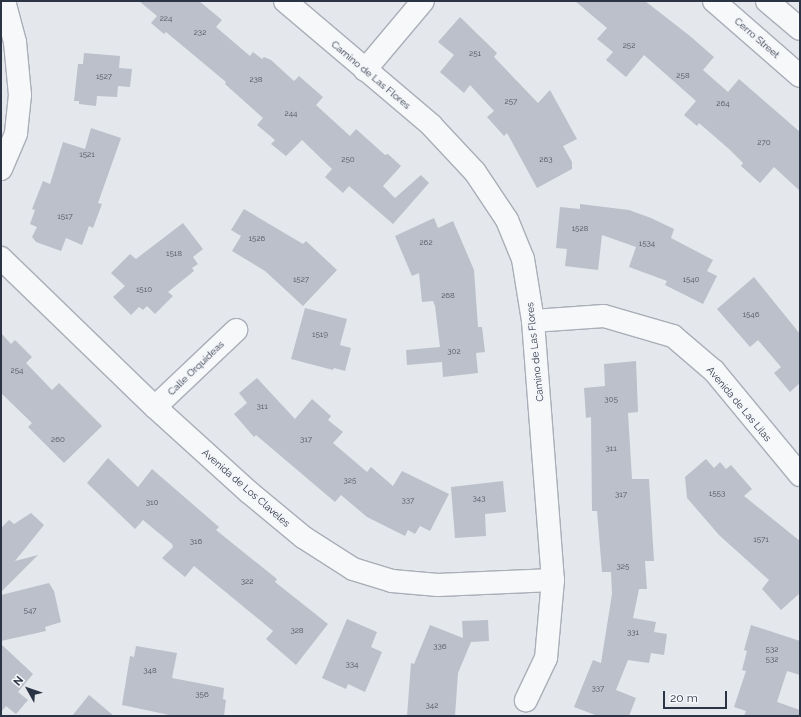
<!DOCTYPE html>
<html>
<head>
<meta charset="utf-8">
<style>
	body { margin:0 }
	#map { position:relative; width:801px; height:717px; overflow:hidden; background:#e4e7ec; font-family:Raleway,sans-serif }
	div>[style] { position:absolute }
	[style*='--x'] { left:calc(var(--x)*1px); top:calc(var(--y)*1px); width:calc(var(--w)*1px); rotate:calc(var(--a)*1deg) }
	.building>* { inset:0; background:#bbc0ca }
	.roads { filter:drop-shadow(1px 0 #a9aeb7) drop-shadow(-1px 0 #a9aeb7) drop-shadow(0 1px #a9aeb7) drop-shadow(0 -1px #a9aeb7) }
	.minor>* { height:22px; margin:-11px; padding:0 11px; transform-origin:11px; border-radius:11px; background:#f7f8fa }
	span { translate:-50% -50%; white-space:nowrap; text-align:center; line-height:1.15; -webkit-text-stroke:4px #f4f6f9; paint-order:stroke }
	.number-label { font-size:8px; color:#4f5766 }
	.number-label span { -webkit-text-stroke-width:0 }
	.street-label { font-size:10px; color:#2b3445 }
	.frame { position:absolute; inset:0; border:2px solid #2b3445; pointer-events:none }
	.north { position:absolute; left:8px; top:669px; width:40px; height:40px; -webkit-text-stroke:3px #f4f6f9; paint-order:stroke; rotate:310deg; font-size:11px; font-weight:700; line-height:16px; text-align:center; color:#2b3445 }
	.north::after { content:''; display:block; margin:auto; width:14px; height:18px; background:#2b3445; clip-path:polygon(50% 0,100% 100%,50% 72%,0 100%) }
	.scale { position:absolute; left:663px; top:691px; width:64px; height:18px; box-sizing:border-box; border:2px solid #2b3445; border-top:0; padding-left:5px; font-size:12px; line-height:14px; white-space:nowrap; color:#2b3445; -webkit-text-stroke:3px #f4f6f9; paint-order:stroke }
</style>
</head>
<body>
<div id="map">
	<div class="building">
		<i style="clip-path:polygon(139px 1px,199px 1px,222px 20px,216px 27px,250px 56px,253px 52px,262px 59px,264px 57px,271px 60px,294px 81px,299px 76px,323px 97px,316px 105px,350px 136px,356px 129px,385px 155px,388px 154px,401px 166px,383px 186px,395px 198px,421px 175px,429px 183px,393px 224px,349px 186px,343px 193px,325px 177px,332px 169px,302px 140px,286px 156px,271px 144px,275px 140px,257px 125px,263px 118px,225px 84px,226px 82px,166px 32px,164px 34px,151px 23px,157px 16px)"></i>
		<i style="clip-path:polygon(575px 1px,645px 1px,690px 36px,714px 57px,703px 70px,728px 92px,739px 79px,800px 132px,800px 191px,774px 167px,760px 183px,741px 166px,743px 163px,729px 149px,699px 123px,697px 126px,684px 115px,696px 101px,644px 55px,626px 77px,606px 60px,613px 52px,597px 39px,607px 28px)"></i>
		<i style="clip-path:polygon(460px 17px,497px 53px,494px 57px,538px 103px,550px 90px,577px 139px,563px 146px,572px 162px,572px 169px,537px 188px,507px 133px,504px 136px,487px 117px,494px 111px,470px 85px,464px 93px,440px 72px,454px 55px,438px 42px)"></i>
		<i style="clip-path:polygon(84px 53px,120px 56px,119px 68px,132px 69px,130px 87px,118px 86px,117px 97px,97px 96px,96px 106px,79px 104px,79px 101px,74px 101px,78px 64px,83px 64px)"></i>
		<i style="clip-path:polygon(91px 128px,121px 138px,98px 203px,102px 204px,93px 228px,89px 226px,82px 245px,66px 238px,61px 251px,36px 242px,32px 237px,37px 227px,30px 224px,35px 210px,32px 209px,43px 181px,50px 184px,63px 142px,85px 149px)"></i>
		<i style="clip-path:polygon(580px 204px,629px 210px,651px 218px,674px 229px,671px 238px,713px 260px,707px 271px,717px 276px,703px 304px,665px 285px,667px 281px,629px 267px,636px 247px,602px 235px,598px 270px,565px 266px,567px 249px,556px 248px,560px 207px,580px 209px)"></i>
		<i style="clip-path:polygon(244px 209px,303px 244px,306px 241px,337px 270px,303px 306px,265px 271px,232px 251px,241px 236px,231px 230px)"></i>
		<i style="clip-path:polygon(434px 218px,438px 228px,453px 221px,474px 270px,478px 327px,482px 327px,485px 352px,476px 353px,478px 373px,443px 377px,442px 362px,407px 365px,406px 350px,440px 347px,435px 306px,433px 301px,422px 302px,419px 273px,412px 276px,395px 236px)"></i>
		<i style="clip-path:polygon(183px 223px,203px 249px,193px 257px,198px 264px,192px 268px,194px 271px,168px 292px,173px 296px,155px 314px,147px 306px,143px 310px,139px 307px,131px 315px,113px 297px,125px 286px,111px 273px,130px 254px,136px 259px)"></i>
		<i style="clip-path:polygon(754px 277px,800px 334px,800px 383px,790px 392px,774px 373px,781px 367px,758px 340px,750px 347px,717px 309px)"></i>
		<i style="clip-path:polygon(305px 308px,347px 319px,340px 345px,351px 348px,345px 371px,334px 368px,333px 370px,291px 359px)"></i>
		<i style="clip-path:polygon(1px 333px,11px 344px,15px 340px,32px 357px,26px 363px,52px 390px,59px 383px,102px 426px,64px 463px,28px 427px,32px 423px,1px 393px)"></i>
		<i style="clip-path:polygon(636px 361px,638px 412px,628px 413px,632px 479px,649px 479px,654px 561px,645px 561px,647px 589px,639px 589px,633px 618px,656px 622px,654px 632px,667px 634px,664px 655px,651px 653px,649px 663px,628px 660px,616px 690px,636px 698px,629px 716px,598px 716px,574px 707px,593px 660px,601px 663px,612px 594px,611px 572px,602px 572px,597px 511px,592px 511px,591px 417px,586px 418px,584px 388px,605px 386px,604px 364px)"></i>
		<i style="clip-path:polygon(257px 378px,295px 419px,312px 399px,331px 416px,328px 420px,343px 432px,333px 443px,367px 472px,371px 467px,393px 486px,402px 471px,449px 494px,430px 531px,420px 526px,415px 534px,408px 530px,405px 536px,367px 517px,341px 495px,335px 502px,256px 435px,254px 437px,234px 414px,247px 403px,239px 393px)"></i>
		<i style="clip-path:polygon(108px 458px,138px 487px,152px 469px,219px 527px,216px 530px,277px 579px,275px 582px,328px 624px,296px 665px,266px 639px,273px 631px,194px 566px,185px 577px,162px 558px,173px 547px,172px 544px,143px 520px,135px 529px,87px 483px)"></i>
		<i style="clip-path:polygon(706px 459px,714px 468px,720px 462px,726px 469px,731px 465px,752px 489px,744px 496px,800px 541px,800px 593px,781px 610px,762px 589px,769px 580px,719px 535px,687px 498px,685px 477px)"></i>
		<i style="clip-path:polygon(503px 481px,506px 512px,485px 514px,486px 536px,455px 538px,451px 487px)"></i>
		<i style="clip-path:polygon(31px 513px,44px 525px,15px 561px,38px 555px,1px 592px,1px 528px,9px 520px,14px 524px)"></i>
		<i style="clip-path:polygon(49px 583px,54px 591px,61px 622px,45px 627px,46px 631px,1px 641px,1px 595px)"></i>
		<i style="clip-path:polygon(347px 619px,377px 632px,371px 647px,382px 652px,365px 692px,348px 684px,346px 689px,322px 678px)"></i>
		<i style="clip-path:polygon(488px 620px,489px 641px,471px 642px,458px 673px,455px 716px,407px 716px,411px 663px,414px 664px,430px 625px,463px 638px,462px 621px)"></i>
		<i style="clip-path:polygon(751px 625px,800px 641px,800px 675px,787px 671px,777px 702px,800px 710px,800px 716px,744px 716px,746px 711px,734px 707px,746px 671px,742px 670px,747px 651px,744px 650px)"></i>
		<i style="clip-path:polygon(1px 644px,33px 674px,18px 692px,28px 700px,16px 714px,6px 706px,1px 712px)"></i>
		<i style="clip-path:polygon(136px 646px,177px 653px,172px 678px,224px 688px,223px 699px,226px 700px,224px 716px,174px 716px,122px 705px,130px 656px,134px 657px)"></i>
		<i style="clip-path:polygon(89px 695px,114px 716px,72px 716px)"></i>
	</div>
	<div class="roads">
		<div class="minor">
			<i style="--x:285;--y:1;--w:192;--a:40.3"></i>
			<i style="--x:431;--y:125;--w:64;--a:46.9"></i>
			<i style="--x:475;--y:172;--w:58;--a:56.3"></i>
			<i style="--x:507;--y:220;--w:42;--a:67.7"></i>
			<i style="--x:523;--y:259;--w:63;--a:80.8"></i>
			<i style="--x:533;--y:321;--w:260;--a:85.6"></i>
			<i style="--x:553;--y:580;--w:78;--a:95.1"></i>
			<i style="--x:546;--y:658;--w:47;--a:115.5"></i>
			<i style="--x:714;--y:1;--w:114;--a:41.1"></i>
			<i style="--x:767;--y:1;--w:43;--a:40.3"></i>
			<i style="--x:365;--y:70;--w:90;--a:-50"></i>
			<i style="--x:1;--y:169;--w:39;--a:-67"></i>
			<i style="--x:16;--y:133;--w:38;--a:-84"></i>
			<i style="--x:20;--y:95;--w:53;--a:-95.4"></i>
			<i style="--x:15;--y:42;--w:42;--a:-105"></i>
			<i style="--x:1;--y:258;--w:214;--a:44.1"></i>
			<i style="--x:155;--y:407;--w:128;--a:42.2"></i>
			<i style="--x:250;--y:493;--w:69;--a:39.7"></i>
			<i style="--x:303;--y:537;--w:59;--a:32.6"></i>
			<i style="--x:353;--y:569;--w:41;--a:17.1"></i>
			<i style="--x:392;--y:581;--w:46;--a:5"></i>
			<i style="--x:438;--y:585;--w:115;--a:-2.5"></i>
			<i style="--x:533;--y:321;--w:71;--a:-4"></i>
			<i style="--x:604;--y:316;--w:72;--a:16.2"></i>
			<i style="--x:673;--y:336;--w:54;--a:40.5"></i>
			<i style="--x:714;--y:371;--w:135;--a:50.4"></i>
			<i style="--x:155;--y:407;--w:112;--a:-43.5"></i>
		</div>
	</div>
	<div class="number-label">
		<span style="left:166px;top:19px">224</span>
		<span style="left:200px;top:33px">232</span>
		<span style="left:629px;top:46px">252</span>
		<span style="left:475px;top:54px">251</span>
		<span style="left:683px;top:76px">258</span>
		<span style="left:104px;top:77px">1527</span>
		<span style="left:256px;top:80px">238</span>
		<span style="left:511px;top:102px">257</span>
		<span style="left:723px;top:104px">264</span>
		<span style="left:291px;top:114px">244</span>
		<span style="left:764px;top:143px">270</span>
		<span style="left:87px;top:155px">1521</span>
		<span style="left:348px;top:160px">250</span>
		<span style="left:546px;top:160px">263</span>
		<span style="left:65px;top:217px">1517</span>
		<span style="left:580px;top:229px">1528</span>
		<span style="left:257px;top:239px">1526</span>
		<span style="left:426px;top:243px">262</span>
		<span style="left:647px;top:244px">1534</span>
		<span style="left:174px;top:254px">1518</span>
		<span style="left:301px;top:280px">1527</span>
		<span style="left:691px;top:280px">1540</span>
		<span style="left:144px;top:290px">1510</span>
		<span style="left:448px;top:296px">268</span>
		<span style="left:751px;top:315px">1546</span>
		<span style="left:320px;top:335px">1519</span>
		<span style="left:454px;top:352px">302</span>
		<span style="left:17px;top:371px">254</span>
		<span style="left:611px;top:400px">305</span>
		<span style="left:262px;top:407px">311</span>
		<span style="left:58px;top:440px">260</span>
		<span style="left:306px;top:440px">317</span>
		<span style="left:611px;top:449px">311</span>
		<span style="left:350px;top:481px">325</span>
		<span style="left:717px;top:494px">1553</span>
		<span style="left:621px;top:495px">317</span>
		<span style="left:479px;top:499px">343</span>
		<span style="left:408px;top:501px">337</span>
		<span style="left:152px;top:503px">310</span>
		<span style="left:761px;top:540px">1571</span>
		<span style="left:196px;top:542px">316</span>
		<span style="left:623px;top:567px">325</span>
		<span style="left:247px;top:582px">322</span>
		<span style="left:30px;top:611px">547</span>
		<span style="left:297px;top:631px">328</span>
		<span style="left:633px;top:633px">331</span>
		<span style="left:440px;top:647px">336</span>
		<span style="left:772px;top:650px">532</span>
		<span style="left:772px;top:660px">532</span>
		<span style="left:352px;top:665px">334</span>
		<span style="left:150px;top:671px">348</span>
		<span style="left:598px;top:689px">337</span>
		<span style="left:202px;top:695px">356</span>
		<span style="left:432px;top:706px">342</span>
	</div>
	<div class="street-label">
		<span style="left:757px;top:38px;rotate:41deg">Cerro Street</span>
		<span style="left:371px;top:75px;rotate:40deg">Camino de Las Flores</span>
		<span style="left:535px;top:352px;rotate:-96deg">Camino de Las Flores</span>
		<span style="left:196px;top:368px;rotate:-44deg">Calle Orquideas</span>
		<span style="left:739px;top:404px;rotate:50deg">Avenida de Las Lilas</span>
		<span style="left:246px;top:488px;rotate:41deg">Avenida de Los Claveles</span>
	</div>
	<div class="frame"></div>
	<div class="north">N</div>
	<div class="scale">20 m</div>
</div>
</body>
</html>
